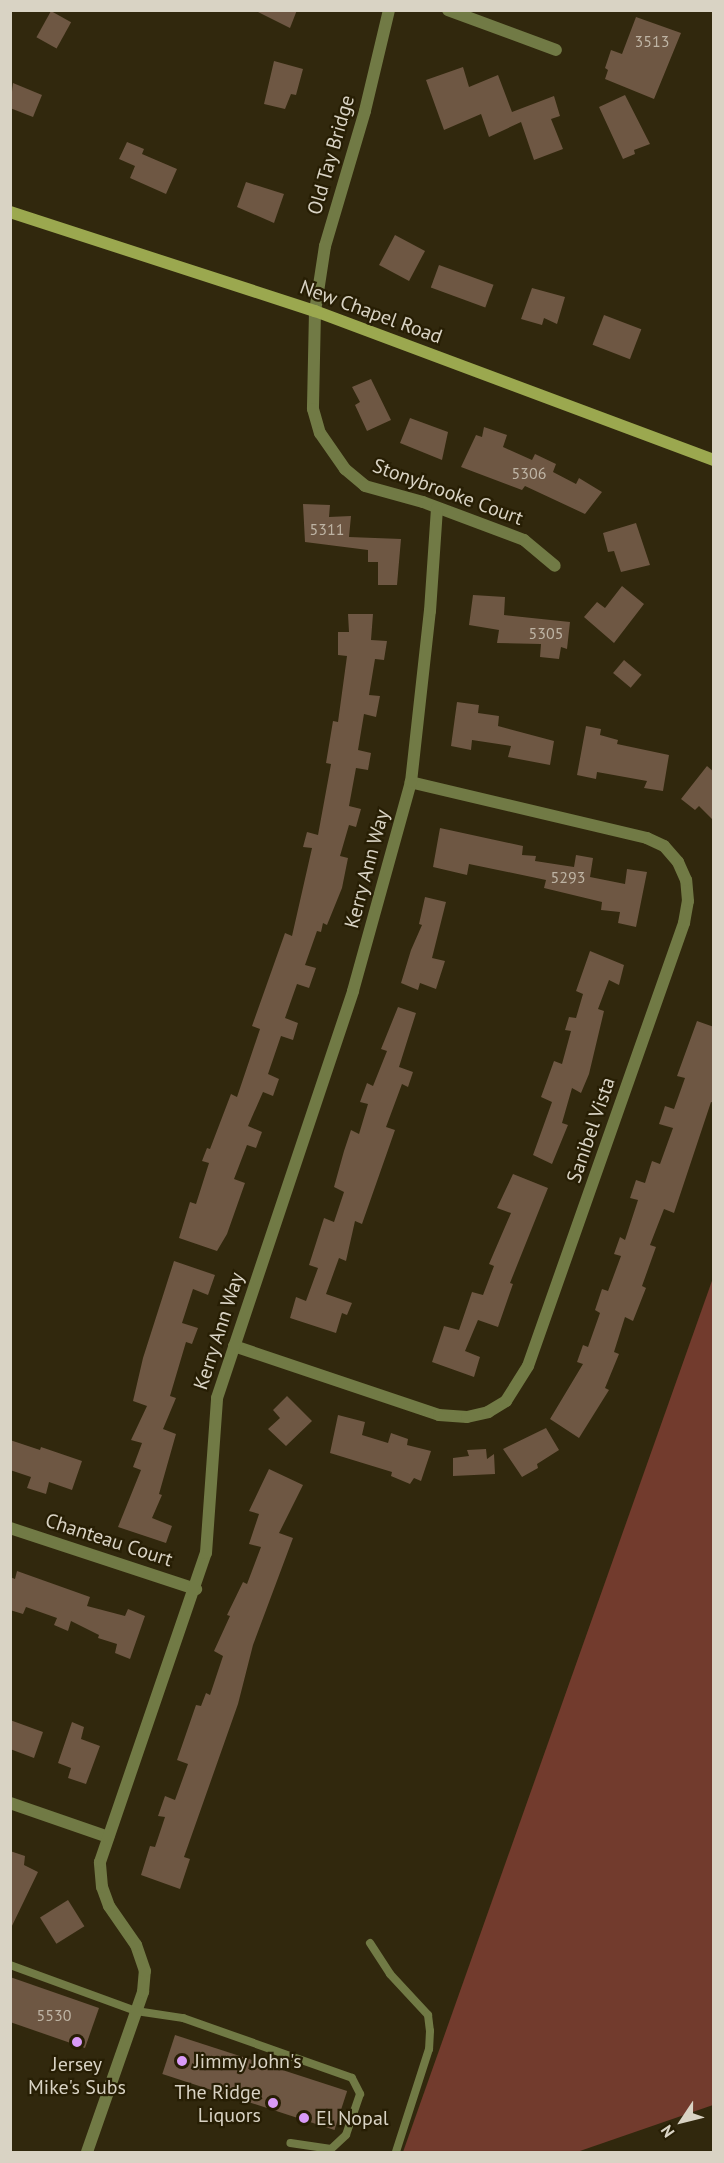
<!DOCTYPE html>
<html>
<head>
<meta charset="utf-8">
<style>
	body { margin:0 }
	#map { position:relative; width:724px; height:2163px; overflow:hidden; background:#31280d; font-family:"PT Sans",sans-serif }
	div>[style] { position:absolute }
	[style*='--x'] { left:calc(var(--x)*1px); top:calc(var(--y)*1px); width:calc(var(--w)*1px); rotate:calc(var(--a)*1deg) }
	.green>* { inset:0; background:#723b2d }
	.building>* { inset:0; background:#6e5743; transform-origin:0 0 }
	.lane>* { height:8px; margin:-4px; padding:0 4px; transform-origin:4px; border-radius:4px; background:#717a45 }
	.street>* { height:12px; margin:-6px; padding:0 6px; transform-origin:6px; border-radius:6px; background:#717a45 }
	.secondary>* { height:12px; margin:-6px; padding:0 6px; transform-origin:6px; border-radius:6px; background:#9ba84f }
	.dots>* { width:16px; height:16px; translate:-50% -50%; box-sizing:border-box; border:3px solid #271e04; border-radius:50% }
	span { translate:-50% -50%; white-space:nowrap; text-align:center; line-height:1.15; -webkit-text-stroke:4.5px #271e04; paint-order:stroke }
	.number-label { font-size:16px; color:#beb4a4 }
	.number-label span { -webkit-text-stroke-width:0 }
	.street-label { font-size:20px; color:#d9d3c4 }
	.poi-label { font-size:20px; color:#d9d3c4 }
	.left { translate:0 -50%; text-align:left }
	.right { translate:-100% -50%; text-align:right }
	.frame { position:absolute; inset:0; border:12px solid #d9d3c4; pointer-events:none }
	.north { position:absolute; left:652px; top:2091px; width:60px; height:60px; -webkit-text-stroke:4px #271e04; paint-order:stroke; rotate:235deg; font-size:16px; font-weight:700; line-height:24px; text-align:center; color:#d9d3c4 }
	.north::after { content:''; display:block; margin:auto; width:21px; height:27px; background:#d9d3c4; clip-path:polygon(50% 0,100% 100%,50% 72%,0 100%) }
</style>
</head>
<body>
<div id="map">
	<div class="green">
		<i style="clip-path:polygon(713px 1278px,713px 2105px,577px 2152px,403px 2152px)"></i>
	</div>
	<div class="building">
		<i style="clip-path:polygon(254px 10px,297px 10px,290px 28px)"></i>
		<i style="left:51px;top:11px;width:23px;height:30px;rotate:29deg"></i>
		<i style="clip-path:polygon(636px 17px,681px 33px,654px 99px,605px 79px,608px 70px,605px 68px,611px 50px,622px 54px)"></i>
		<i style="clip-path:polygon(274px 61px,303px 69px,296px 95px,291px 94px,285px 109px,264px 104px)"></i>
		<i style="clip-path:polygon(463px 67px,469px 87px,498px 75px,512px 112px,554px 96px,560px 116px,551px 119px,563px 149px,534px 160px,521px 122px,489px 137px,481px 114px,444px 130px,426px 80px)"></i>
		<i style="clip-path:polygon(13px 83px,42px 95px,33px 117px,10px 108px)"></i>
		<i style="clip-path:polygon(625px 95px,650px 144px,634px 150px,635px 154px,623px 159px,599px 107px)"></i>
		<i style="clip-path:polygon(127px 142px,144px 149px,142px 154px,177px 169px,166px 194px,130px 178px,135px 166px,119px 159px)"></i>
		<i style="clip-path:polygon(246px 182px,284px 194px,274px 223px,237px 207px)"></i>
		<i style="left:395px;top:235px;width:34px;height:34px;rotate:28deg"></i>
		<i style="left:439px;top:265px;width:58px;height:24px;rotate:20deg"></i>
		<i style="clip-path:polygon(532px 288px,565px 297px,557px 324px,544px 318px,542px 325px,521px 319px)"></i>
		<i style="left:604px;top:315px;width:40px;height:32px;rotate:21deg"></i>
		<i style="clip-path:polygon(371px 379px,391px 420px,367px 431px,355px 405px,360px 402px,352px 387px)"></i>
		<i style="clip-path:polygon(410px 418px,448px 432px,442px 460px,400px 443px)"></i>
		<i style="clip-path:polygon(484px 427px,507px 435px,503px 447px,532px 460px,535px 454px,556px 464px,553px 472px,576px 484px,579px 478px,602px 492px,585px 514px,525px 486px,522px 490px,461px 467px,476px 435px,482px 437px)"></i>
		<i style="clip-path:polygon(303px 504px,330px 505px,329px 517px,351px 516px,349px 537px,401px 539px,397px 585px,378px 585px,378px 562px,368px 562px,368px 550px,305px 542px)"></i>
		<i style="clip-path:polygon(636px 523px,650px 565px,621px 572px,614px 551px,608px 552px,603px 533px)"></i>
		<i style="clip-path:polygon(622px 586px,644px 604px,614px 643px,584px 617px,597px 602px,605px 608px)"></i>
		<i style="clip-path:polygon(473px 595px,505px 597px,504px 615px,570px 622px,567px 649px,561px 647px,559px 659px,540px 657px,541px 644px,497px 643px,499px 630px,469px 625px)"></i>
		<i style="clip-path:polygon(348px 614px,373px 614px,371px 640px,387px 641px,384px 660px,375px 659px,369px 695px,380px 696px,376px 717px,364px 714px,358px 750px,371px 753px,368px 770px,356px 768px,349px 806px,361px 809px,356px 827px,349px 825px,340px 856px,348px 858px,342px 888px,327px 925px,323px 923px,321px 932px,317px 931px,305px 965px,316px 968px,309px 988px,297px 984px,285px 1018px,298px 1023px,293px 1040px,281px 1036px,268px 1074px,279px 1079px,273px 1096px,263px 1092px,248px 1126px,262px 1132px,256px 1148px,247px 1145px,234px 1179px,245px 1183px,227px 1234px,217px 1251px,179px 1238px,190px 1202px,196px 1204px,209px 1163px,202px 1161px,207px 1148px,210px 1149px,231px 1094px,237px 1097px,260px 1029px,252px 1026px,285px 933px,292px 936px,312px 848px,303px 847px,307px 832px,318px 835px,331px 764px,326px 763px,333px 721px,338px 722px,347px 656px,338px 655px,338px 632px,349px 632px)"></i>
		<i style="left:624px;top:660px;width:23px;height:17px;rotate:40deg"></i>
		<i style="clip-path:polygon(457px 702px,479px 705px,478px 713px,499px 716px,498px 726px,554px 741px,550px 765px,508px 757px,511px 746px,472px 740px,471px 750px,451px 746px)"></i>
		<i style="clip-path:polygon(586px 726px,601px 729px,600px 735px,618px 740px,617px 744px,669px 755px,663px 791px,644px 788px,647px 781px,597px 772px,596px 779px,577px 775px)"></i>
		<i style="clip-path:polygon(707px 766px,714px 772px,714px 821px,699px 806px,695px 810px,681px 799px)"></i>
		<i style="clip-path:polygon(440px 828px,523px 846px,522px 855px,536px 856px,535px 861px,574px 867px,576px 855px,593px 858px,590px 877px,625px 884px,627px 869px,647px 872px,636px 927px,618px 923px,620px 912px,601px 910px,602px 902px,544px 888px,546px 880px,469px 864px,467px 875px,433px 867px)"></i>
		<i style="clip-path:polygon(425px 897px,446px 902px,432px 958px,445px 961px,436px 989px,420px 983px,418px 990px,401px 983px,411px 950px,422px 925px,419px 924px)"></i>
		<i style="clip-path:polygon(590px 951px,624px 965px,619px 985px,609px 980px,598px 1009px,604px 1011px,589px 1074px,581px 1093px,572px 1088px,562px 1123px,568px 1125px,552px 1164px,533px 1155px,552px 1102px,541px 1097px,554px 1061px,562px 1064px,571px 1031px,565px 1030px,569px 1017px,576px 1018px,583px 994px,576px 991px)"></i>
		<i style="clip-path:polygon(398px 1007px,416px 1013px,399px 1067px,413px 1072px,408px 1087px,402px 1084px,386px 1127px,395px 1130px,362px 1224px,355px 1221px,346px 1261px,339px 1258px,326px 1294px,352px 1303px,347px 1315px,342px 1313px,336px 1333px,290px 1318px,296px 1297px,306px 1301px,318px 1268px,309px 1265px,324px 1218px,334px 1222px,344px 1192px,334px 1187px,344px 1151px,351px 1130px,359px 1134px,368px 1104px,360px 1102px,367px 1083px,373px 1086px,387px 1051px,381px 1049px)"></i>
		<i style="clip-path:polygon(697px 1021px,714px 1027px,714px 1103px,711px 1102px,674px 1213px,664px 1209px,650px 1245px,656px 1247px,642px 1286px,646px 1288px,633px 1321px,625px 1317px,614px 1352px,619px 1354px,605px 1388px,609px 1390px,579px 1438px,550px 1419px,583px 1364px,577px 1362px,583px 1345px,588px 1347px,600px 1313px,595px 1310px,602px 1289px,608px 1291px,621px 1256px,614px 1254px,620px 1237px,625px 1240px,638px 1200px,630px 1198px,636px 1180px,645px 1183px,652px 1161px,660px 1164px,673px 1128px,659px 1124px,665px 1106px,674px 1109px,685px 1078px,677px 1076px)"></i>
		<i style="clip-path:polygon(513px 1174px,548px 1188px,510px 1283px,513px 1284px,498px 1327px,478px 1320px,465px 1351px,480px 1357px,474px 1377px,432px 1362px,444px 1326px,459px 1330px,472px 1292px,483px 1295px,494px 1266px,489px 1264px,511px 1213px,497px 1208px)"></i>
		<i style="clip-path:polygon(174px 1261px,215px 1275px,208px 1295px,193px 1289px,182px 1323px,198px 1328px,192px 1344px,186px 1342px,170px 1396px,176px 1398px,163px 1429px,176px 1434px,159px 1494px,162px 1495px,152px 1518px,172px 1526px,166px 1543px,118px 1527px,141px 1470px,133px 1467px,142px 1443px,131px 1440px,147px 1406px,133px 1401px,143px 1358px)"></i>
		<i style="clip-path:polygon(287px 1396px,312px 1421px,286px 1446px,268px 1429px,280px 1418px,273px 1410px)"></i>
		<i style="clip-path:polygon(338px 1415px,365px 1422px,362px 1435px,388px 1443px,391px 1433px,408px 1439px,407px 1445px,431px 1451px,421px 1481px,414px 1478px,410px 1484px,391px 1476px,392px 1472px,330px 1453px)"></i>
		<i style="clip-path:polygon(546px 1428px,559px 1450px,537px 1464px,538px 1468px,522px 1477px,503px 1449px)"></i>
		<i style="clip-path:polygon(10px 1440px,40px 1450px,41px 1447px,82px 1461px,72px 1490px,49px 1482px,46px 1494px,27px 1488px,31px 1477px,10px 1470px)"></i>
		<i style="clip-path:polygon(486px 1449px,487px 1459px,494px 1454px,495px 1474px,453px 1476px,453px 1458px,469px 1456px,467px 1450px)"></i>
		<i style="clip-path:polygon(269px 1469px,303px 1485px,279px 1533px,293px 1538px,253px 1645px,238px 1704px,184px 1857px,190px 1859px,180px 1889px,141px 1875px,150px 1846px,155px 1847px,165px 1817px,158px 1816px,165px 1796px,175px 1800px,188px 1764px,177px 1760px,196px 1705px,201px 1706px,206px 1693px,210px 1695px,223px 1656px,214px 1651px,230px 1616px,227px 1615px,243px 1582px,247px 1584px,261px 1547px,249px 1544px,259px 1514px,249px 1511px)"></i>
		<i style="clip-path:polygon(17px 1571px,90px 1597px,87px 1606px,125px 1616px,128px 1609px,145px 1616px,130px 1659px,115px 1653px,117px 1644px,98px 1638px,99px 1635px,71px 1621px,68px 1631px,54px 1625px,57px 1618px,26px 1607px,23px 1614px,10px 1610px,10px 1577px,15px 1579px)"></i>
		<i style="clip-path:polygon(10px 1720px,43px 1732px,34px 1758px,10px 1749px)"></i>
		<i style="clip-path:polygon(72px 1722px,84px 1727px,81px 1739px,100px 1746px,86px 1784px,68px 1778px,71px 1768px,58px 1763px)"></i>
		<i style="clip-path:polygon(10px 1851px,25px 1856px,24px 1865px,38px 1872px,10px 1930px)"></i>
		<i style="left:68px;top:1900px;width:31px;height:33px;rotate:58deg"></i>
		<i style="clip-path:polygon(10px 1977px,99px 2008px,85px 2048px,10px 2022px)"></i>
		<i style="left:175px;top:2035px;width:181px;height:41px;rotate:18deg"></i>
	</div>
	<div class="lane">
		<i style="--x:370;--y:1943;--w:37;--a:57"></i>
		<i style="--x:390;--y:1974;--w:56;--a:47.2"></i>
		<i style="--x:428;--y:2015;--w:16;--a:83"></i>
		<i style="--x:430;--y:2031;--w:18;--a:93"></i>
		<i style="--x:429;--y:2049;--w:108;--a:107.8"></i>
		<i style="--x:10;--y:1965;--w:134;--a:20.1"></i>
		<i style="--x:136;--y:2011;--w:48;--a:8.5"></i>
		<i style="--x:183;--y:2018;--w:179;--a:19.5"></i>
		<i style="--x:352;--y:2078;--w:18;--a:63"></i>
		<i style="--x:360;--y:2094;--w:43;--a:108.9"></i>
		<i style="--x:346;--y:2135;--w:21;--a:137"></i>
		<i style="--x:331;--y:2149;--w:41;--a:-171.7"></i>
	</div>
	<div class="street">
		<i style="--x:389;--y:10;--w:104;--a:103.4"></i>
		<i style="--x:365;--y:111;--w:141;--a:106.5"></i>
		<i style="--x:325;--y:246;--w:66;--a:98.7"></i>
		<i style="--x:315;--y:311;--w:98;--a:91.2"></i>
		<i style="--x:313;--y:409;--w:25;--a:74"></i>
		<i style="--x:320;--y:433;--w:44;--a:55.2"></i>
		<i style="--x:345;--y:469;--w:26;--a:40"></i>
		<i style="--x:365;--y:486;--w:60;--a:15.4"></i>
		<i style="--x:423;--y:502;--w:108;--a:20.6"></i>
		<i style="--x:524;--y:540;--w:40;--a:40"></i>
		<i style="--x:448;--y:10;--w:115;--a:20.3"></i>
		<i style="--x:234;--y:1346;--w:216;--a:18.6"></i>
		<i style="--x:439;--y:1415;--w:28;--a:4"></i>
		<i style="--x:467;--y:1417;--w:22;--a:-13"></i>
		<i style="--x:488;--y:1412;--w:21;--a:-31"></i>
		<i style="--x:506;--y:1401;--w:41;--a:-57.8"></i>
		<i style="--x:528;--y:1366;--w:470;--a:-70.6"></i>
		<i style="--x:684;--y:923;--w:22;--a:-80"></i>
		<i style="--x:688;--y:901;--w:21;--a:-95"></i>
		<i style="--x:686;--y:880;--w:20;--a:-114"></i>
		<i style="--x:678;--y:862;--w:21;--a:-131"></i>
		<i style="--x:664;--y:846;--w:19;--a:-155"></i>
		<i style="--x:647;--y:838;--w:243;--a:-166.7"></i>
		<i style="--x:10;--y:1528;--w:196;--a:18.2"></i>
		<i style="--x:10;--y:1803;--w:104;--a:19.1"></i>
		<i style="--x:87;--y:2152;--w:170;--a:-70.7"></i>
		<i style="--x:143;--y:1992;--w:21;--a:-85"></i>
		<i style="--x:145;--y:1971;--w:28;--a:-109"></i>
		<i style="--x:136;--y:1945;--w:47;--a:-124.7"></i>
		<i style="--x:109;--y:1906;--w:20;--a:-110"></i>
		<i style="--x:102;--y:1887;--w:25;--a:-95"></i>
		<i style="--x:100;--y:1862;--w:327;--a:-71.1"></i>
		<i style="--x:206;--y:1553;--w:155;--a:-85.9"></i>
		<i style="--x:217;--y:1398;--w:429;--a:-71.5"></i>
		<i style="--x:353;--y:991;--w:217;--a:-74.5"></i>
		<i style="--x:411;--y:782;--w:172;--a:-83.7"></i>
		<i style="--x:430;--y:611;--w:103;--a:-86.1"></i>
	</div>
	<div class="secondary">
		<i style="--x:10;--y:212;--w:321;--a:18"></i>
		<i style="--x:315;--y:311;--w:426;--a:20.5"></i>
	</div>
	<div class="dots">
		<i style="left:77px;top:2042px;background:#d99af7"></i>
		<i style="left:182px;top:2061px;background:#d99af7"></i>
		<i style="left:273px;top:2103px;background:#d99af7"></i>
		<i style="left:304px;top:2118px;background:#d99af7"></i>
	</div>
	<div class="number-label">
		<span style="left:652px;top:41px">3513</span>
		<span style="left:529px;top:473px">5306</span>
		<span style="left:327px;top:529px">5311</span>
		<span style="left:546px;top:633px">5305</span>
		<span style="left:568px;top:877px">5293</span>
		<span style="left:54px;top:2015px">5530</span>
	</div>
	<div class="street-label">
		<span style="left:331px;top:155px;rotate:-74deg">Old Tay Bridge</span>
		<span style="left:371px;top:312px;rotate:20deg">New Chapel Road</span>
		<span style="left:448px;top:492px;rotate:20deg">Stonybrooke Court</span>
		<span style="left:367px;top:869px;rotate:-75deg">Kerry Ann Way</span>
		<span style="left:591px;top:1130px;rotate:-71deg">Sanibel Vista</span>
		<span style="left:219px;top:1331px;rotate:-72deg">Kerry Ann Way</span>
		<span style="left:109px;top:1540px;rotate:18deg">Chanteau Court</span>
	</div>
	<div class="poi-label">
		<span class="left" style="left:194px;top:2061px">Jimmy John's</span>
		<span style="left:77px;top:2076px">Jersey<br>Mike's Subs</span>
		<span class="right" style="left:261px;top:2104px">The Ridge<br>Liquors</span>
		<span class="left" style="left:316px;top:2118px">El Nopal</span>
	</div>
	<div class="frame"></div>
	<div class="north">N</div>
</div>
</body>
</html>
